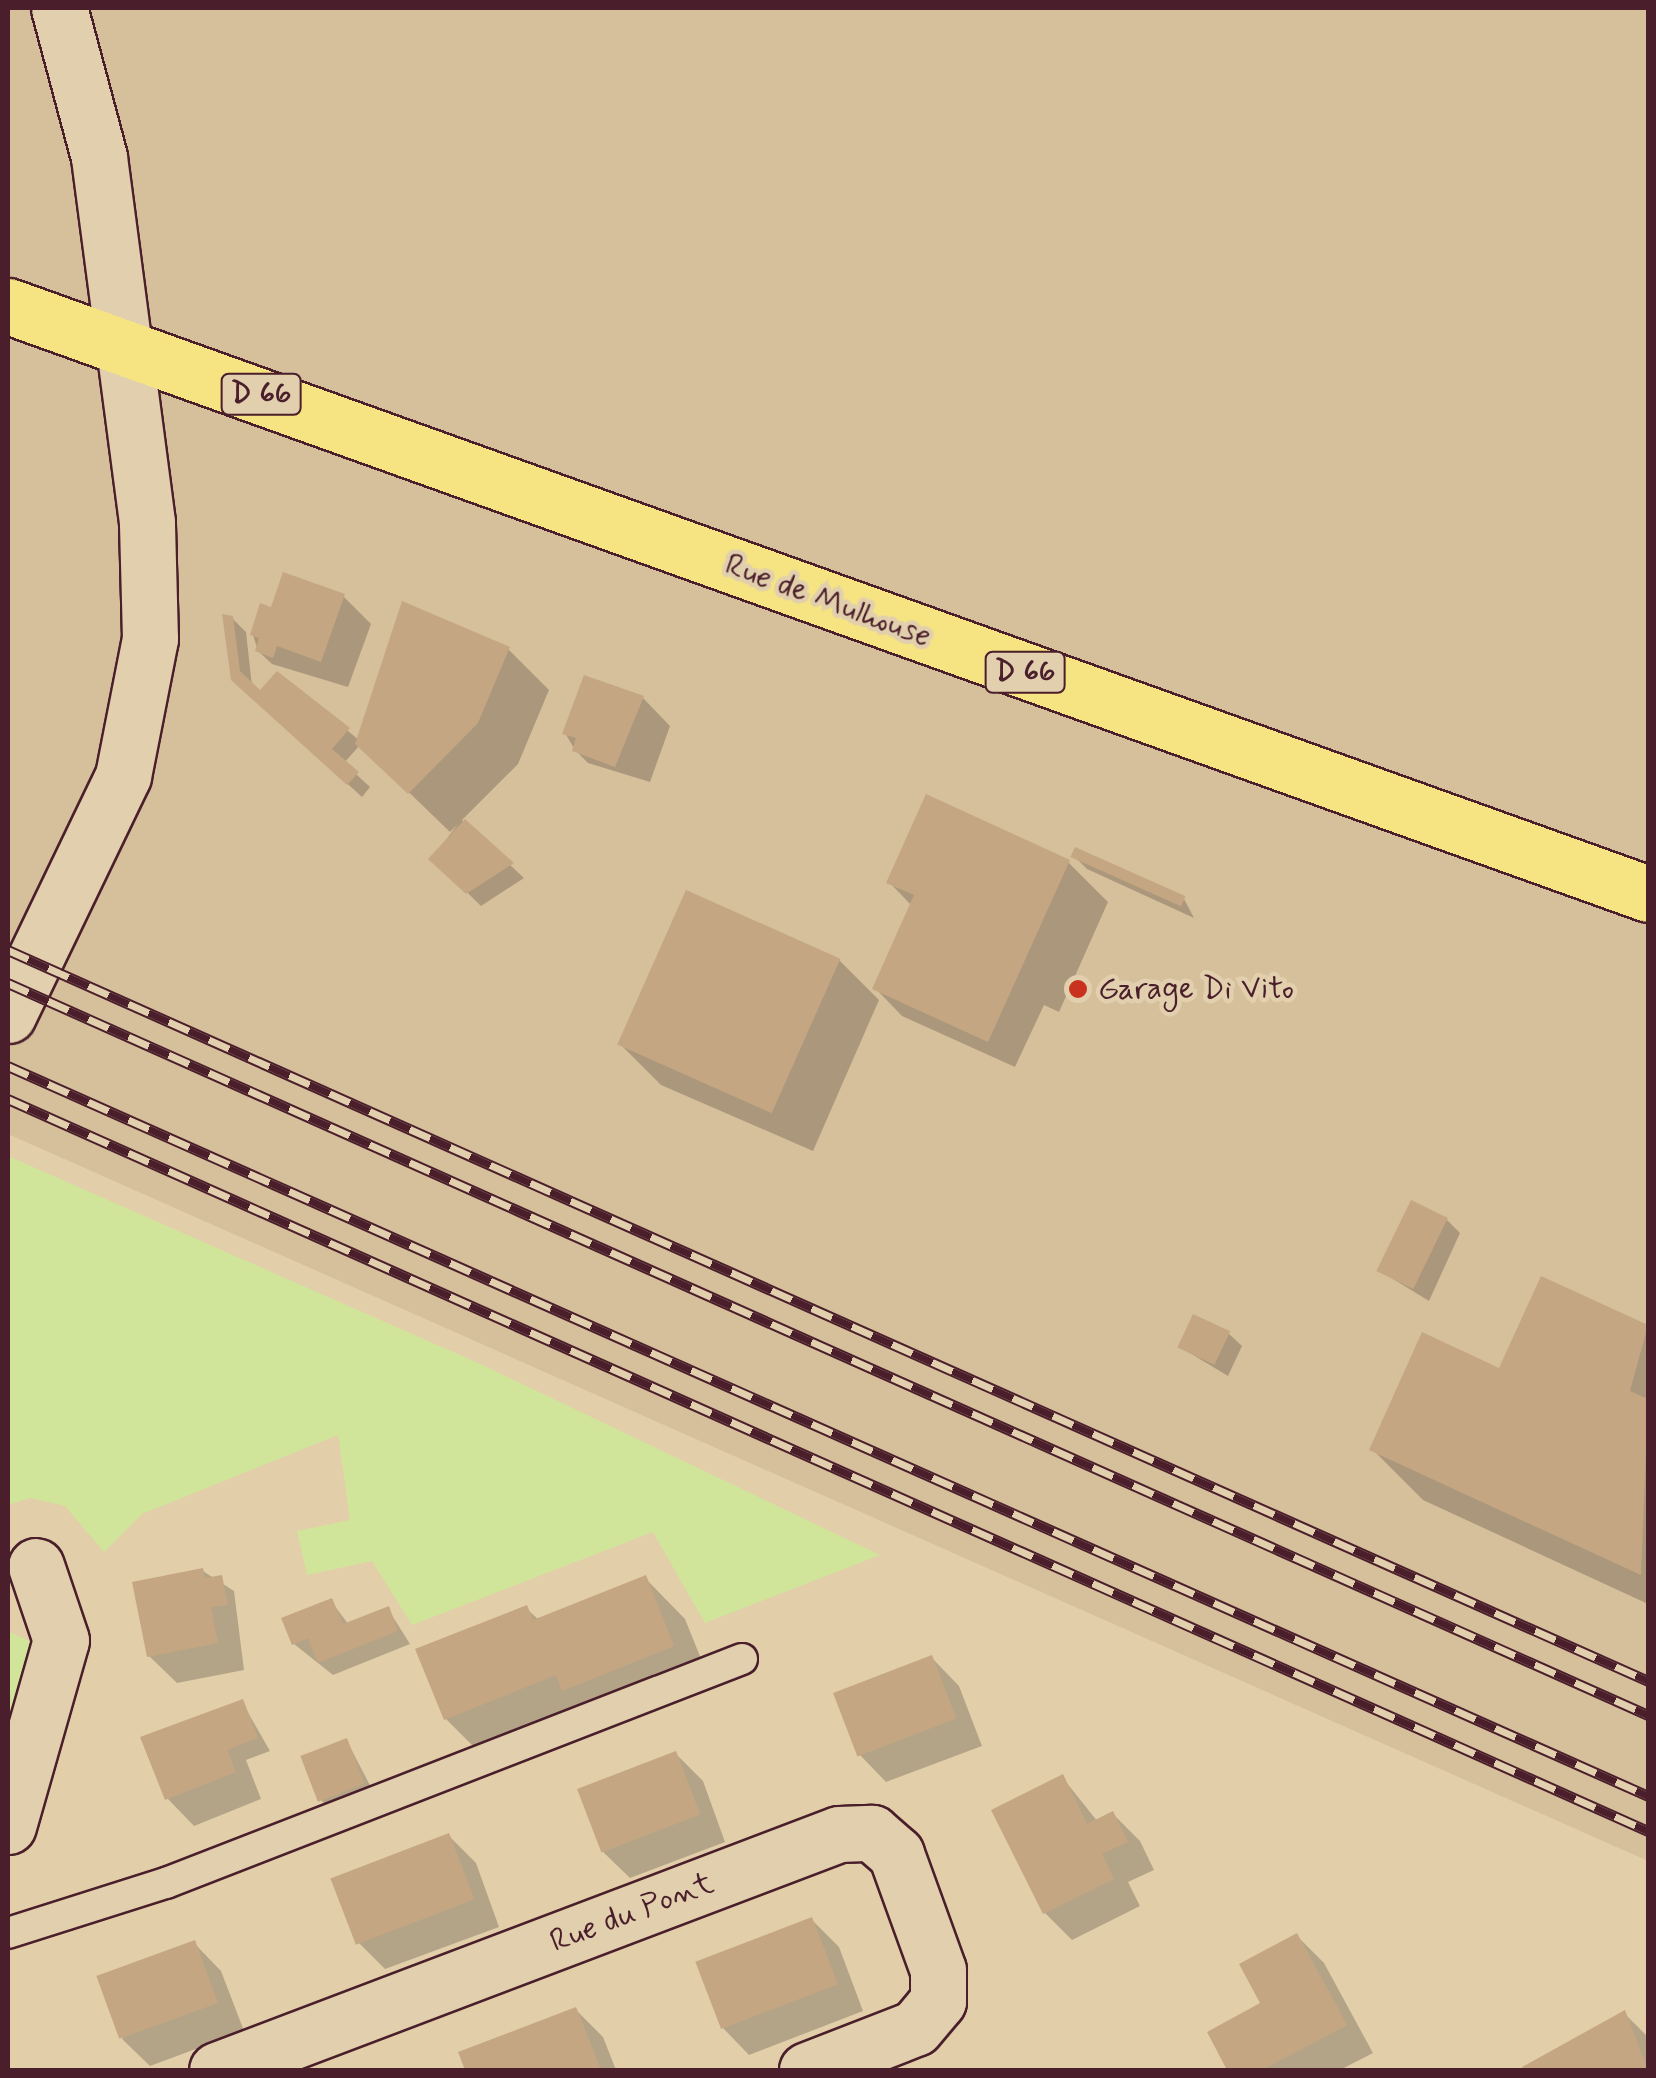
<!DOCTYPE html>
<html>
<head>
<meta charset="utf-8">
<style>
	body { margin:0 }
	#map { position:relative; width:1656px; height:2078px; overflow:hidden; background:#e2cea9; font-family:Mynerve,sans-serif }
	div>[style] { position:absolute }
	[style*='--x'] { left:calc(var(--x)*1px); top:calc(var(--y)*1px); width:calc(var(--w)*1px); rotate:calc(var(--a)*1deg) }
	.built>* { inset:0; background:#d6bf9b }
	.green>* { inset:0; background:#d1e59a }
	.shadow>* { inset:0; background:#0003 }
	.building>* { inset:0; background:#c5a682; transform-origin:0 0 }
	.roads { filter:drop-shadow(2px 0 #4a1f2b) drop-shadow(-2px 0 #4a1f2b) drop-shadow(0 2px #4a1f2b) drop-shadow(0 -2px #4a1f2b) }
	.lane>* { height:30px; margin:-15px; padding:0 15px; transform-origin:15px; border-radius:15px; background:#e1cfad }
	.street>* { height:55px; margin:-27.5px; padding:0 27.5px; transform-origin:27.5px; border-radius:27.5px; background:#e1cfad }
	.primary>* { height:55px; margin:-27.5px; padding:0 27.5px; transform-origin:27.5px; border-radius:27.5px; background:#f6e381 }
	.rail>* { height:11px; margin-top:-5.5px; transform-origin:0; background:repeating-linear-gradient(90deg,#e1cfad 0 22px,#4a1f2b 0 44px); box-sizing:border-box; border-block:2px solid #4a1f2b }
	.dots>* { width:28px; height:28px; translate:-50% -50%; box-sizing:border-box; border:5px solid #e1cfad; border-radius:50% }
	span { translate:-50% -50%; white-space:nowrap; text-align:center; line-height:1.15; -webkit-text-stroke:9px #e1cfad; paint-order:stroke }
	.shield-label span { padding:2px 8px; background:#e1cfad; border:2px solid; border-radius:8px; -webkit-text-stroke-width:0 }
	.shield-label { font-size:30px; color:#4a1f2b; font-weight:700 }
	.street-label { font-size:32px; color:#4a1f2b }
	.poi-label { font-size:32px; color:#4a1f2b }
	.left { translate:0 -50%; text-align:left }
	.frame { position:absolute; inset:0; border:10px solid #4a1f2b; pointer-events:none }
</style>
</head>
<body>
<div id="map">
	<div class="built">
		<i style="clip-path:polygon(8px 8px,1648px 8px,1648px 1861px,8px 1134px)"></i>
	</div>
	<div class="green">
		<i style="clip-path:polygon(8px 1156px,478px 1363px,880px 1555px,705px 1623px,653px 1532px,412px 1625px,372px 1561px,307px 1575px,297px 1531px,350px 1520px,338px 1435px,142px 1514px,104px 1552px,65px 1506px,30px 1498px,8px 1505px)"></i>
		<i style="clip-path:polygon(8px 1631px,38px 1645px,8px 1745px)"></i>
	</div>
	<div class="shadow">
		<i style="clip-path:polygon(343px 596px,371px 624px,348px 687px,272px 664px,258px 651px,253px 635px,272px 610px)"></i>
		<i style="clip-path:polygon(403px 605px,509px 650px,549px 690px,518px 764px,462px 820px,524px 878px,481px 906px,432px 858px,458px 824px,450px 832px,360px 745px,344px 763px,370px 787px,362px 797px,233px 679px,232px 618px,246px 632px,252px 686px,261px 693px,277px 674px,359px 740px)"></i>
		<i style="clip-path:polygon(643px 698px,670px 726px,650px 782px,588px 763px,575px 750px,565px 733px)"></i>
		<i style="clip-path:polygon(1074px 856px,1184px 899px,1194px 918px,1087px 869px)"></i>
		<i style="clip-path:polygon(1068px 862px,1108px 902px,1059px 1012px,1044px 1005px,1015px 1067px,902px 1016px,875px 988px,912px 906px,889px 882px)"></i>
		<i style="clip-path:polygon(839px 960px,879px 1000px,813px 1151px,661px 1085px,621px 1045px)"></i>
		<i style="clip-path:polygon(1447px 1220px,1460px 1233px,1429px 1301px,1380px 1271px)"></i>
		<i style="clip-path:polygon(1542px 1279px,1648px 1328px,1648px 1604px,1423px 1500px,1372px 1449px,1500px 1371px)"></i>
		<i style="clip-path:polygon(1228px 1333px,1242px 1346px,1228px 1376px,1180px 1347px)"></i>
		<i style="clip-path:polygon(203px 1571px,234px 1591px,244px 1670px,177px 1683px,149px 1656px)"></i>
		<i style="clip-path:polygon(645px 1578px,685px 1619px,712px 1686px,605px 1730px,591px 1716px,486px 1759px,446px 1719px,526px 1608px,539px 1620px)"></i>
		<i style="clip-path:polygon(331px 1601px,349px 1625px,388px 1609px,410px 1644px,333px 1675px,294px 1644px)"></i>
		<i style="clip-path:polygon(932px 1658px,959px 1686px,982px 1746px,886px 1782px,859px 1754px)"></i>
		<i style="clip-path:polygon(242px 1702px,270px 1751px,246px 1760px,261px 1799px,194px 1826px,167px 1798px,143px 1738px)"></i>
		<i style="clip-path:polygon(347px 1741px,376px 1797px,334px 1814px,321px 1800px)"></i>
		<i style="clip-path:polygon(676px 1754px,703px 1781px,725px 1842px,630px 1878px,602px 1851px)"></i>
		<i style="clip-path:polygon(1062px 1777px,1098px 1822px,1113px 1814px,1140px 1841px,1154px 1870px,1128px 1882px,1140px 1906px,1072px 1940px,1045px 1913px)"></i>
		<i style="clip-path:polygon(448px 1835px,476px 1863px,499px 1927px,385px 1969px,358px 1942px)"></i>
		<i style="clip-path:polygon(812px 1920px,839px 1947px,863px 2011px,749px 2055px,722px 2027px)"></i>
		<i style="clip-path:polygon(1297px 1936px,1324px 1963px,1373px 2053px,1340px 2070px,1230px 2070px,1210px 2033px,1264px 2004px)"></i>
		<i style="clip-path:polygon(194px 1943px,221px 1971px,244px 2031px,150px 2066px,122px 2039px)"></i>
		<i style="clip-path:polygon(576px 2010px,603px 2037px,616px 2070px,467px 2070px,461px 2054px)"></i>
		<i style="clip-path:polygon(1624px 2013px,1648px 2037px,1648px 2070px,1526px 2070px)"></i>
	</div>
	<div class="building">
		<i style="clip-path:polygon(283px 572px,345px 594px,321px 662px,277px 646px,273px 658px,255px 651px,259px 638px,250px 635px,260px 603px,271px 607px)"></i>
		<i style="clip-path:polygon(402px 601px,510px 647px,478px 723px,408px 794px,355px 744px)"></i>
		<i style="clip-path:polygon(222px 614px,233px 616px,240px 671px,260px 690px,277px 671px,350px 728px,332px 749px,359px 772px,347px 785px,231px 680px)"></i>
		<i style="clip-path:polygon(584px 675px,644px 696px,615px 767px,572px 751px,576px 738px,562px 734px)"></i>
		<i style="clip-path:polygon(926px 794px,1070px 860px,988px 1042px,872px 989px,914px 895px,886px 883px)"></i>
		<i style="clip-path:polygon(465px 819px,514px 863px,466px 894px,428px 859px)"></i>
		<i style="left:1075px;top:847px;width:121px;height:11px;rotate:24deg"></i>
		<i style="left:686px;top:890px;width:169px;height:169px;rotate:24deg"></i>
		<i style="left:1411px;top:1200px;width:41px;height:79px;rotate:26deg"></i>
		<i style="clip-path:polygon(1541px 1276px,1648px 1325px,1630px 1391px,1648px 1399px,1641px 1575px,1369px 1450px,1422px 1332px,1499px 1368px)"></i>
		<i style="left:1193px;top:1314px;width:41px;height:37px;rotate:25deg"></i>
		<i style="clip-path:polygon(203px 1568px,205px 1578px,222px 1575px,228px 1605px,211px 1607px,218px 1643px,147px 1657px,132px 1582px)"></i>
		<i style="clip-path:polygon(646px 1575px,674px 1646px,562px 1691px,556px 1675px,444px 1720px,415px 1649px,527px 1605px,533px 1620px)"></i>
		<i style="clip-path:polygon(332px 1598px,343px 1624px,389px 1606px,398px 1631px,318px 1663px,308px 1638px,292px 1645px,281px 1618px)"></i>
		<i style="left:932px;top:1655px;width:68px;height:106px;rotate:69deg"></i>
		<i style="clip-path:polygon(243px 1699px,258px 1738px,227px 1750px,236px 1772px,165px 1800px,140px 1737px)"></i>
		<i style="left:347px;top:1738px;width:49px;height:50px;rotate:69deg"></i>
		<i style="left:676px;top:1751px;width:68px;height:106px;rotate:69deg"></i>
		<i style="clip-path:polygon(1063px 1774px,1087px 1824px,1113px 1811px,1128px 1842px,1102px 1854px,1114px 1879px,1043px 1914px,991px 1810px)"></i>
		<i style="left:449px;top:1833px;width:71px;height:127px;rotate:69deg"></i>
		<i style="left:812px;top:1917px;width:72px;height:125px;rotate:69deg"></i>
		<i style="clip-path:polygon(1297px 1933px,1347px 2025px,1262px 2070px,1227px 2070px,1207px 2032px,1260px 2003px,1239px 1964px)"></i>
		<i style="left:195px;top:1940px;width:67px;height:105px;rotate:70deg"></i>
		<i style="clip-path:polygon(576px 2007px,601px 2070px,465px 2070px,458px 2052px)"></i>
		<i style="clip-path:polygon(1625px 2010px,1648px 2070px,1524px 2070px,1522px 2067px)"></i>
	</div>
	<div class="roads">
		<div class="lane">
			<i style="--x:8;--y:1933;--w:166;--a:-17.6"></i>
			<i style="--x:166;--y:1883;--w:618;--a:-21.25"></i>
		</div>
		<div class="street">
			<i style="--x:8;--y:1015;--w:265;--a:-64.3"></i>
			<i style="--x:123;--y:776;--w:140;--a:-78.9"></i>
			<i style="--x:150;--y:639;--w:117;--a:-91.5"></i>
			<i style="--x:147;--y:522;--w:368;--a:-97.5"></i>
			<i style="--x:99;--y:157;--w:154;--a:-105"></i>
			<i style="--x:8;--y:1826;--w:193;--a:-74.1"></i>
			<i style="--x:61;--y:1640;--w:78;--a:-108.7"></i>
			<i style="--x:217;--y:2070;--w:665;--a:-20.78"></i>
			<i style="--x:839;--y:1834;--w:33;--a:-2"></i>
			<i style="--x:872;--y:1833;--w:32;--a:41"></i>
			<i style="--x:896;--y:1854;--w:123;--a:70.1"></i>
			<i style="--x:938;--y:1970;--w:31;--a:90"></i>
			<i style="--x:938;--y:2001;--w:35;--a:130"></i>
			<i style="--x:915;--y:2028;--w:116;--a:158.7"></i>
		</div>
		<div class="primary">
			<i style="--x:8;--y:306;--w:1742;--a:19.72"></i>
		</div>
	</div>
	<div class="rail">
		<i style="--x:8;--y:950;--w:1796;--a:24.02"></i>
		<i style="--x:8;--y:983;--w:1796;--a:24.05"></i>
		<i style="--x:8;--y:1066;--w:1795;--a:23.99"></i>
		<i style="--x:8;--y:1099;--w:1796;--a:24.05"></i>
	</div>
	<div class="dots">
		<i style="left:1078px;top:989px;background:#c8321e"></i>
	</div>
	<div class="shield-label">
		<span style="left:261px;top:394px">D 66</span>
		<span style="left:1025px;top:672px">D 66</span>
	</div>
	<div class="street-label">
		<span style="left:828px;top:601px;rotate:20deg">Rue de Mulhouse</span>
		<span style="left:632px;top:1913px;rotate:-21deg">Rue du Pont</span>
	</div>
	<div class="poi-label">
		<span class="left" style="left:1098px;top:989px">Garage Di Vito</span>
	</div>
	<div class="frame"></div>
</div>
</body>
</html>
